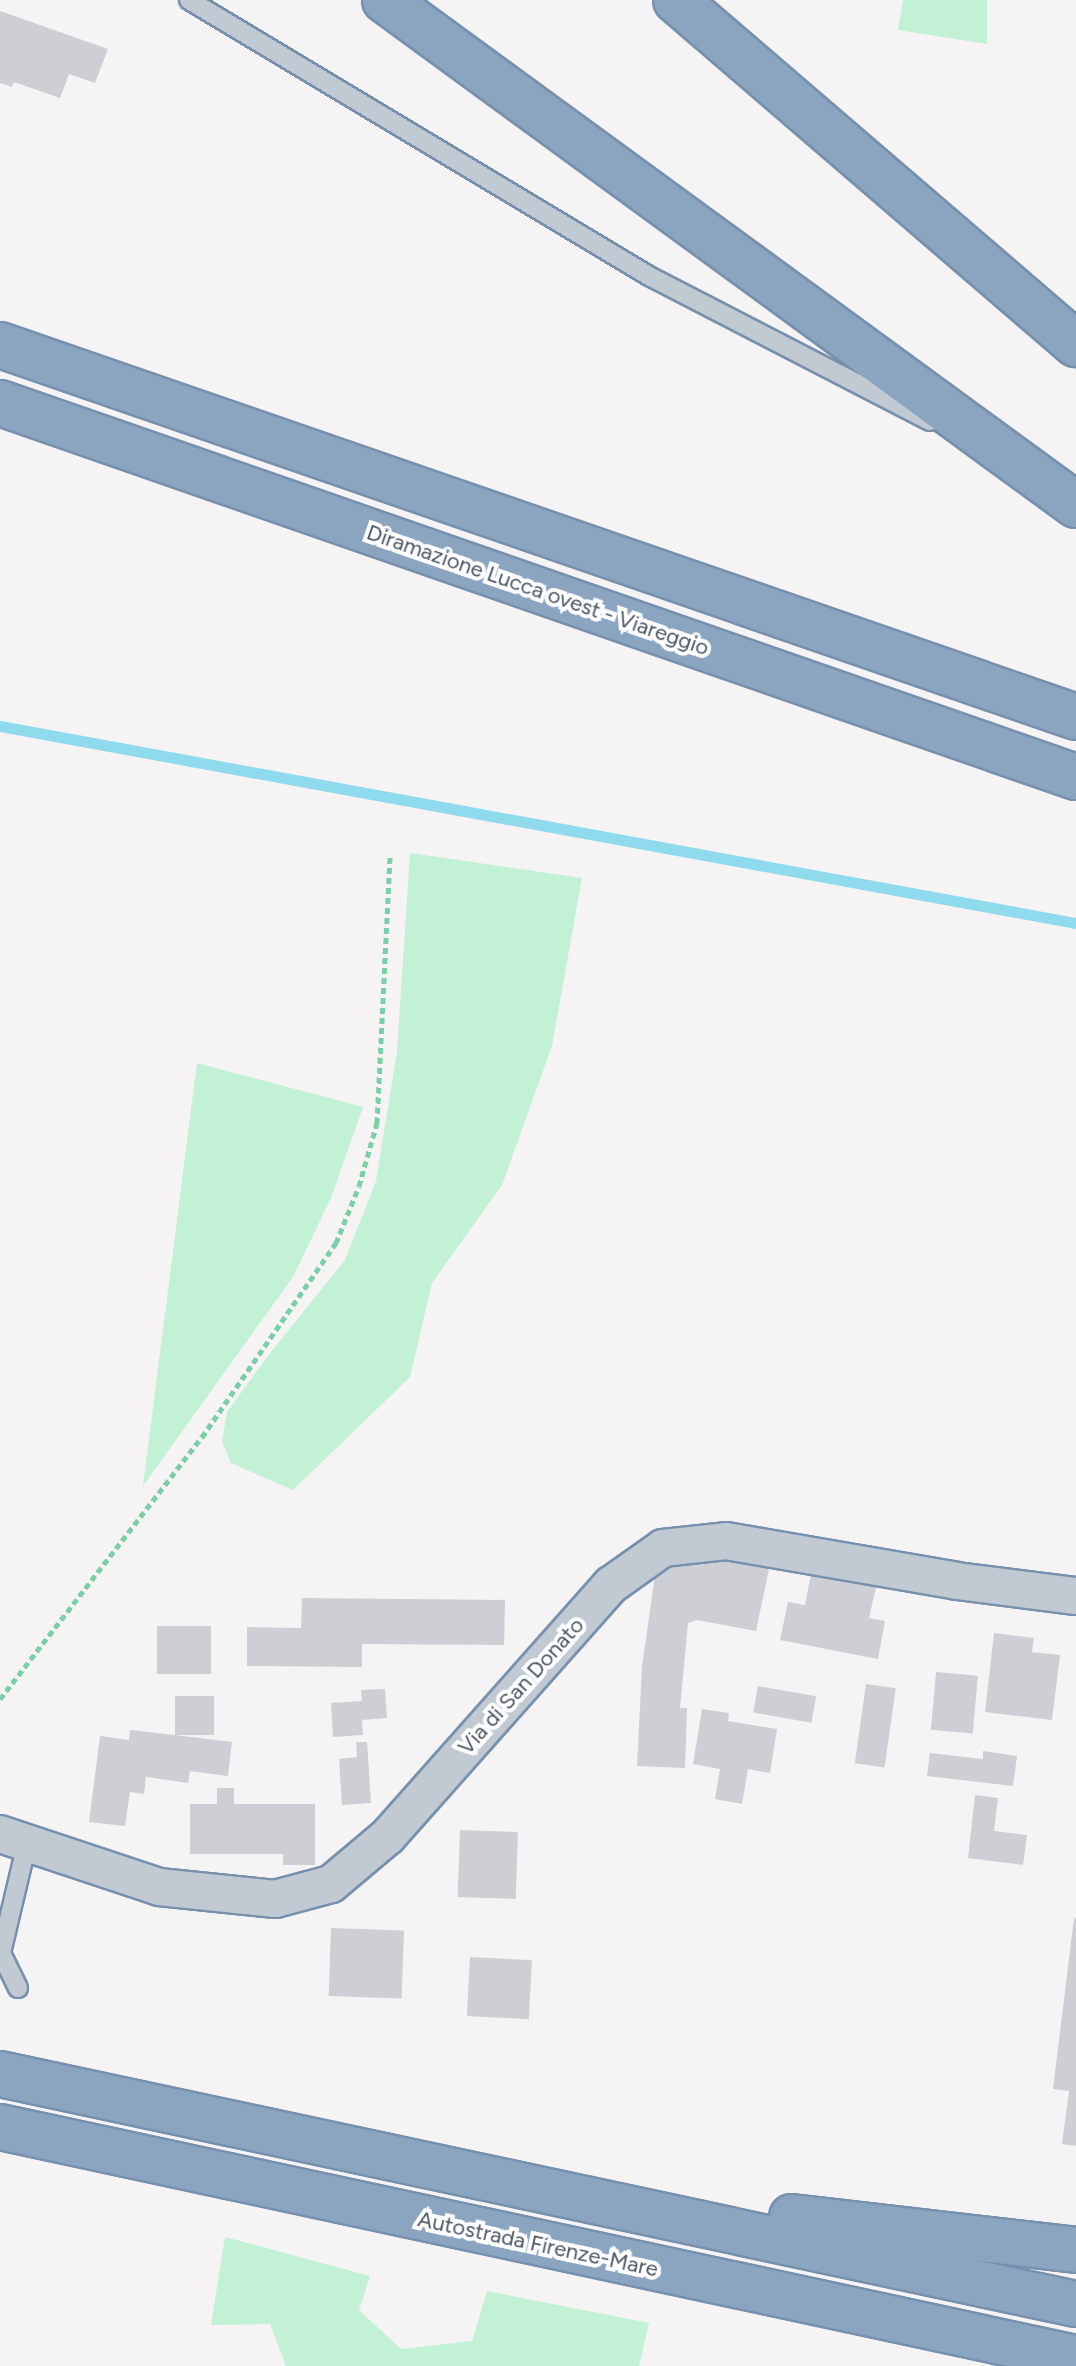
<!DOCTYPE html>
<html>
<head>
<meta charset="utf-8">
<style>
	body { margin:0 }
	#map { position:relative; width:1076px; height:2366px; overflow:hidden; background:#f5f3f3; font-family:Figtree,sans-serif }
	div>[style] { position:absolute }
	[style*='--x'] { left:calc(var(--x)*1px); top:calc(var(--y)*1px); width:calc(var(--w)*1px); rotate:calc(var(--a)*1deg) }
	.green>* { inset:0; background:#c3f1d5 }
	.stream>* { height:11px; margin:-5.5px; padding:0 5.5px; transform-origin:5.5px; border-radius:5.5px; background:#90daee }
	.building>* { inset:0; background:#cdcfd5; transform-origin:0 0 }
	.path>* { height:5px; margin-top:-2.5px; transform-origin:0; background:repeating-linear-gradient(90deg,#7ad0a6 0 6px,transparent 0 10px) }
	.roads { filter:drop-shadow(2px 0 #7690ad) drop-shadow(-2px 0 #7690ad) drop-shadow(0 2px #7690ad) drop-shadow(0 -2px #7690ad) }
	.lane>* { height:18px; margin:-9px; padding:0 9px; transform-origin:9px; border-radius:9px; background:#c1cad2 }
	.street>* { height:36px; margin:-18px; padding:0 18px; transform-origin:18px; border-radius:18px; background:#c1cad2 }
	.highway>* { height:44px; margin:-22px; padding:0 22px; transform-origin:22px; border-radius:22px; background:#8ba5c1 }
	span { translate:-50% -50%; white-space:nowrap; text-align:center; line-height:1.15; -webkit-text-stroke:8px #fff; paint-order:stroke }
	.street-label { font-size:22px; color:#4a5661 }
</style>
</head>
<body>
<div id="map">
	<div class="green">
		<i style="clip-path:polygon(903px 0,987px 0,987px 44px,898px 30px)"></i>
		<i style="clip-path:polygon(410px 853px,582px 878px,552px 1046px,502px 1185px,432px 1283px,410px 1377px,293px 1490px,231px 1463px,222px 1441px,227px 1412px,267px 1357px,345px 1260px,376px 1181px,397px 1052px)"></i>
		<i style="clip-path:polygon(197px 1063px,363px 1107px,331px 1198px,293px 1277px,143px 1486px)"></i>
		<i style="clip-path:polygon(225px 2237px,370px 2276px,359px 2310px,401px 2349px,472px 2341px,487px 2291px,649px 2323px,639px 2366px,286px 2366px,270px 2324px,211px 2325px)"></i>
	</div>
	<div class="stream">
		<i style="--x:0;--y:726;--w:1094;--a:10.38"></i>
	</div>
	<div class="building">
		<i style="clip-path:polygon(0 11px,108px 49px,95px 83px,69px 74px,60px 98px,14px 82px,12px 87px,0 83px)"></i>
		<i style="clip-path:polygon(700px 1556px,769px 1569px,756px 1631px,697px 1620px,688px 1623px,680px 1708px,687px 1708px,685px 1768px,637px 1766px,642px 1667px,656px 1568px)"></i>
		<i style="clip-path:polygon(811px 1574px,876px 1587px,869px 1618px,885px 1621px,878px 1659px,780px 1640px,788px 1602px,805px 1605px)"></i>
		<i style="clip-path:polygon(302px 1598px,505px 1600px,504px 1645px,362px 1644px,362px 1667px,247px 1666px,247px 1627px,301px 1628px)"></i>
		<i style="left:157px;top:1626px;width:54px;height:48px"></i>
		<i style="clip-path:polygon(994px 1633px,1034px 1638px,1032px 1652px,1060px 1655px,1052px 1720px,985px 1712px)"></i>
		<i style="left:936px;top:1672px;width:42px;height:58px;rotate:5deg"></i>
		<i style="left:866px;top:1684px;width:30px;height:80px;rotate:8deg"></i>
		<i style="left:758px;top:1686px;width:59px;height:27px;rotate:10deg"></i>
		<i style="clip-path:polygon(385px 1689px,387px 1718px,362px 1720px,363px 1735px,333px 1737px,331px 1703px,362px 1701px,361px 1690px)"></i>
		<i style="clip-path:polygon(175px 1696px,214px 1696px,214px 1735px,175px 1735px,232px 1742px,228px 1776px,190px 1771px,188px 1783px,146px 1777px,144px 1794px,130px 1792px,125px 1826px,89px 1822px,100px 1736px,129px 1740px,130px 1730px,175px 1735px)"></i>
		<i style="clip-path:polygon(702px 1709px,729px 1713px,728px 1721px,777px 1729px,770px 1773px,748px 1769px,742px 1804px,715px 1799px,720px 1769px,693px 1764px)"></i>
		<i style="clip-path:polygon(356px 1742px,367px 1742px,371px 1803px,342px 1805px,339px 1759px,357px 1757px)"></i>
		<i style="clip-path:polygon(983px 1751px,1017px 1756px,1013px 1786px,927px 1776px,930px 1753px,983px 1759px)"></i>
		<i style="clip-path:polygon(217px 1788px,234px 1788px,234px 1804px,315px 1804px,315px 1865px,283px 1865px,283px 1854px,190px 1854px,190px 1804px,217px 1804px)"></i>
		<i style="clip-path:polygon(975px 1795px,998px 1798px,994px 1831px,1027px 1835px,1023px 1865px,968px 1858px)"></i>
		<i style="left:460px;top:1830px;width:58px;height:67px;rotate:2deg"></i>
		<i style="clip-path:polygon(1074px 1918px,1076px 1918px,1076px 2146px,1062px 2144px,1069px 2091px,1053px 2089px)"></i>
		<i style="left:331px;top:1928px;width:73px;height:68px;rotate:2deg"></i>
		<i style="left:470px;top:1957px;width:62px;height:59px;rotate:3deg"></i>
	</div>
	<div class="path">
		<i style="--x:0;--y:1699;--w:331;--a:-52.4"></i>
		<i style="--x:202;--y:1437;--w:236;--a:-55.4"></i>
		<i style="--x:336;--y:1243;--w:61;--a:-68"></i>
		<i style="--x:359;--y:1186;--w:66;--a:-74.1"></i>
		<i style="--x:377;--y:1123;--w:266;--a:-87.2"></i>
	</div>
	<div class="roads">
		<div class="lane">
			<i style="--x:189;--y:0;--w:536;--a:30.96"></i>
			<i style="--x:649;--y:276;--w:316;--a:27.3"></i>
			<i style="--x:18;--y:1988;--w:39;--a:-116"></i>
			<i style="--x:1;--y:1953;--w:113;--a:-76.7"></i>
		</div>
		<div class="street">
			<i style="--x:0;--y:1834;--w:168;--a:18.4"></i>
			<i style="--x:159;--y:1887;--w:117;--a:5.9"></i>
			<i style="--x:275;--y:1899;--w:58;--a:-15"></i>
			<i style="--x:331;--y:1884;--w:75;--a:-40.1"></i>
			<i style="--x:388;--y:1836;--w:336;--a:-48.4"></i>
			<i style="--x:611;--y:1585;--w:64;--a:-35.4"></i>
			<i style="--x:663;--y:1548;--w:63;--a:-6.3"></i>
			<i style="--x:726;--y:1541;--w:234;--a:9.8"></i>
			<i style="--x:957;--y:1581;--w:120;--a:7.2"></i>
		</div>
		<div class="highway">
			<i style="--x:385;--y:0;--w:856;--a:36.16"></i>
			<i style="--x:676;--y:0;--w:528;--a:40.7"></i>
			<i style="--x:0;--y:345;--w:1138;--a:19.07"></i>
			<i style="--x:0;--y:403;--w:1139;--a:19.17"></i>
			<i style="--x:0;--y:2074;--w:1100;--a:12.07"></i>
			<i style="--x:0;--y:2127;--w:1101;--a:12.12"></i>
			<i style="--x:792;--y:2217;--w:286;--a:6.6"></i>
		</div>
	</div>
	<div class="street-label">
		<span style="left:538px;top:590px;rotate:19deg">Diramazione Lucca ovest - Viareggio</span>
		<span style="left:521px;top:1686px;rotate:-48deg">Via di San Donato</span>
		<span style="left:538px;top:2244px;rotate:12deg">Autostrada Firenze-Mare</span>
	</div>
</div>
</body>
</html>
